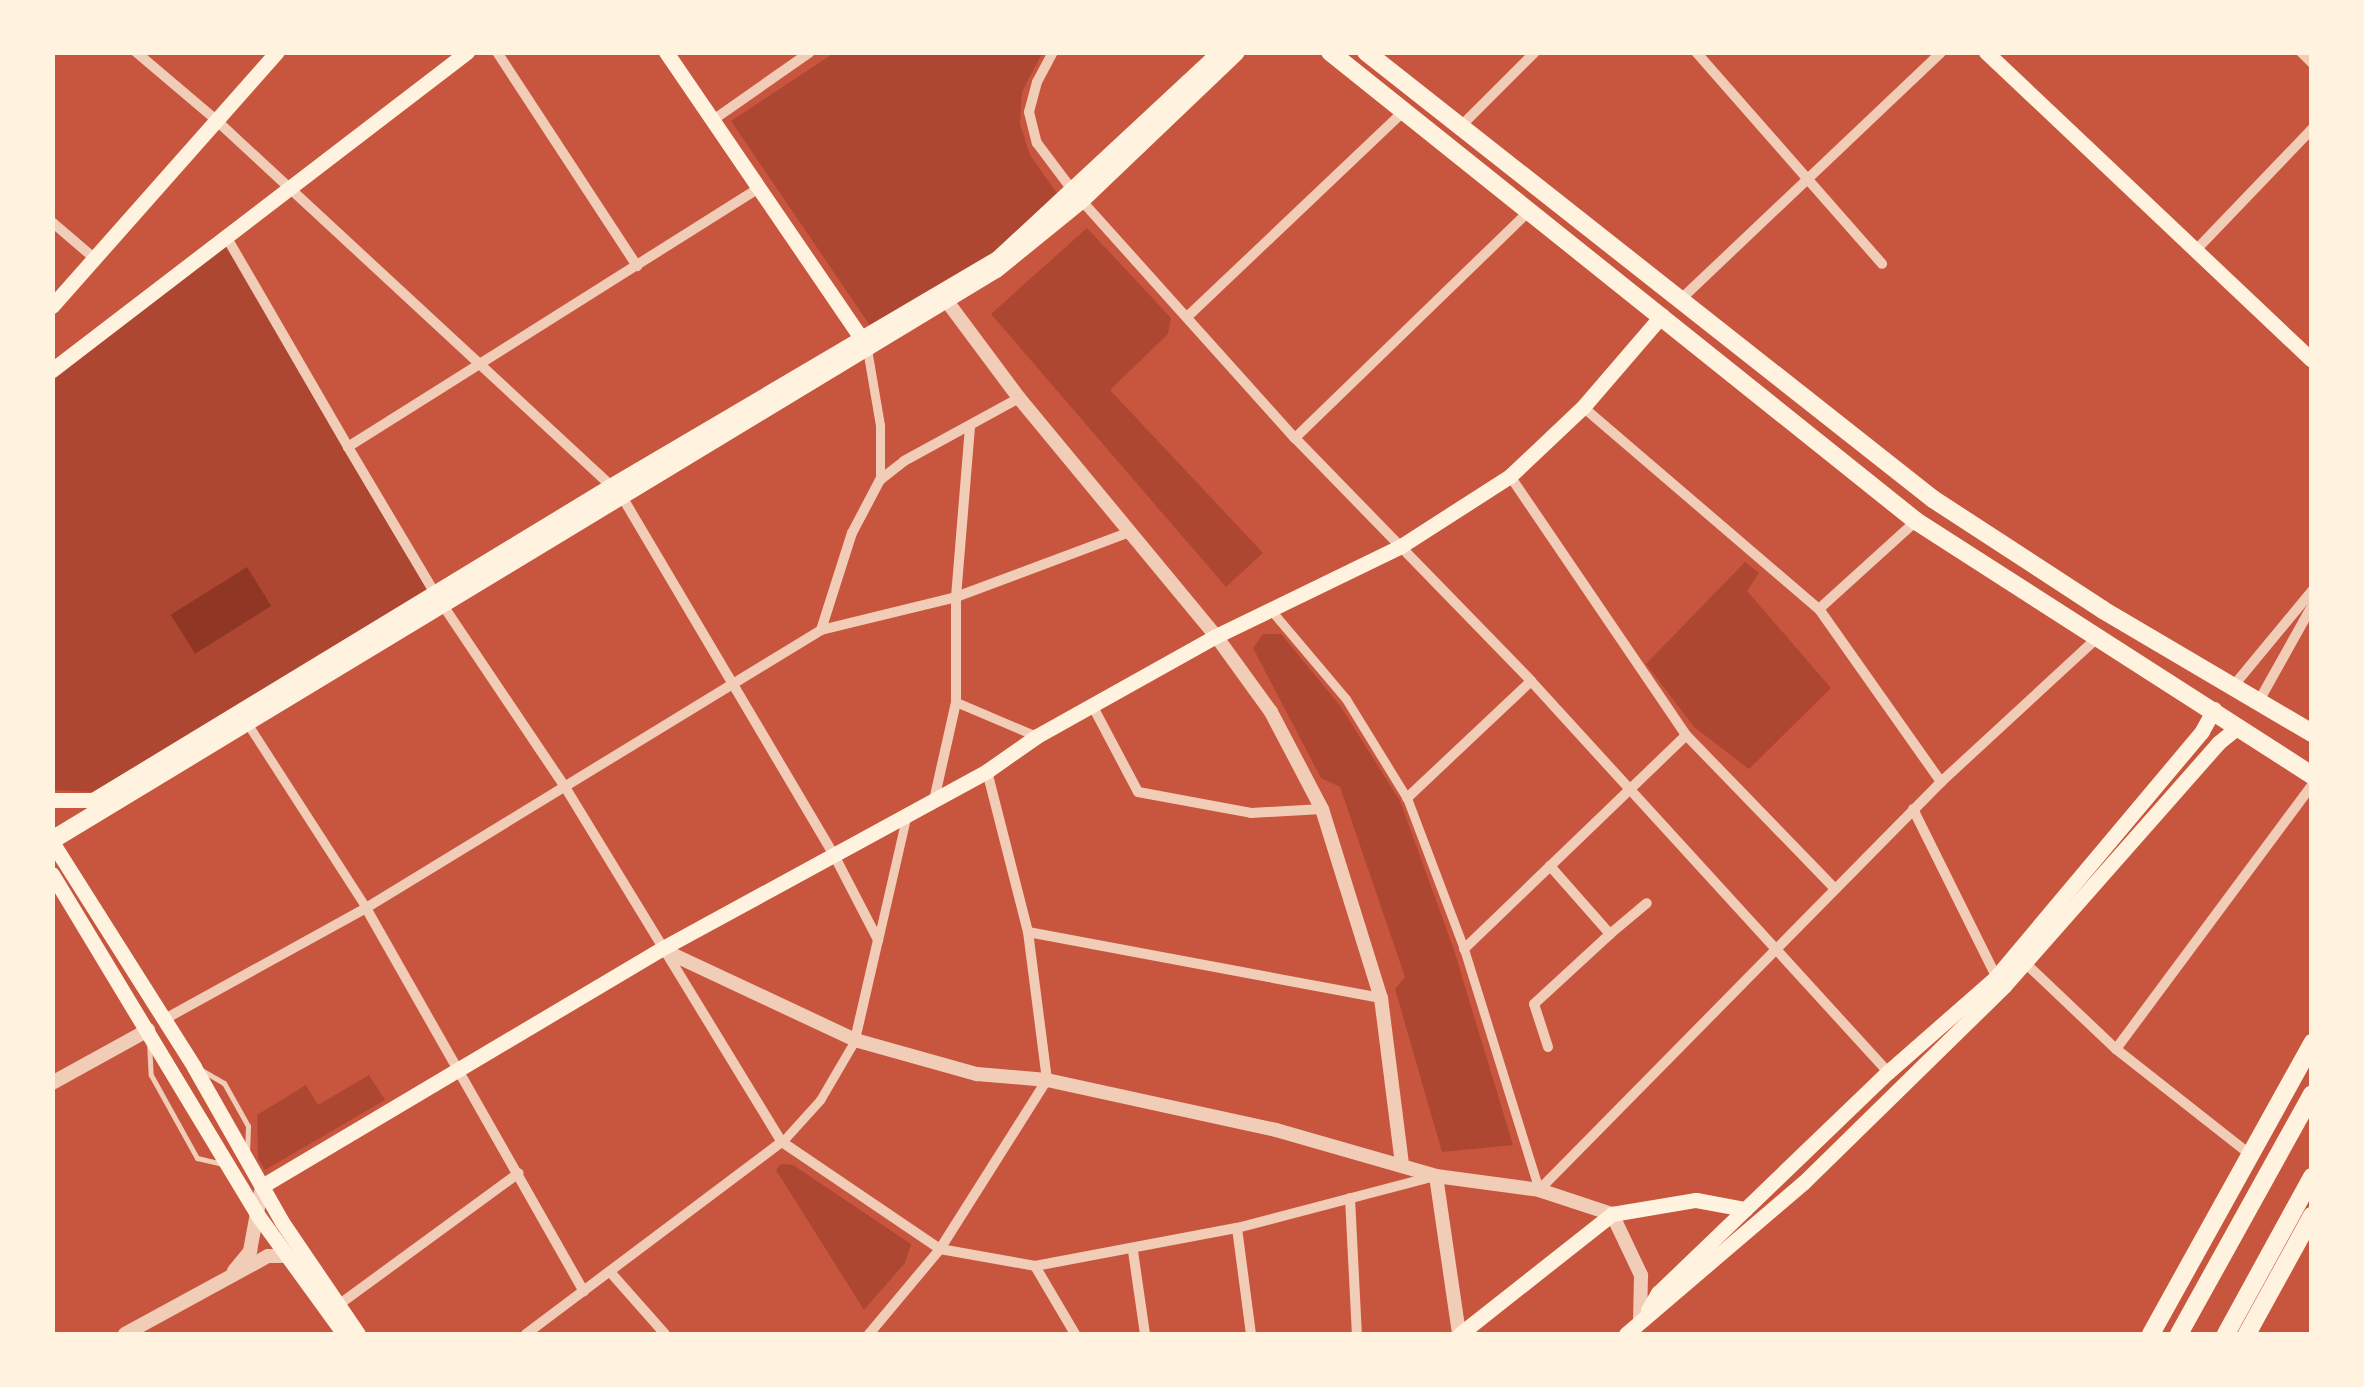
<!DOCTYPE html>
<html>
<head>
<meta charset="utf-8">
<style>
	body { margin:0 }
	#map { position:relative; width:2364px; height:1387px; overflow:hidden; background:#c8553d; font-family:Inter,sans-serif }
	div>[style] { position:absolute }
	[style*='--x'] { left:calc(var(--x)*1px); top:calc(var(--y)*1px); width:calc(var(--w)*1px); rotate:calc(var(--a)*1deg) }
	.green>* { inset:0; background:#ae4732 }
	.water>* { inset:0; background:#8f3625; transform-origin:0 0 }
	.service>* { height:5px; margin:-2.5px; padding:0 2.5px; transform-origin:2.5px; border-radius:2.5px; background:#f1ccb7 }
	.pedestrian>* { height:9px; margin:-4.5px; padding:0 4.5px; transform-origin:4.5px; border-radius:4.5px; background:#f1ccb7 }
	.minor>* { height:10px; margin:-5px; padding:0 5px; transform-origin:5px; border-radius:5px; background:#f1ccb7 }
	.tertiary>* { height:14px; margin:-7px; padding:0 7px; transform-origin:7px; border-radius:7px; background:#f1ccb7 }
	.secondary>* { height:15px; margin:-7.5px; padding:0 7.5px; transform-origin:7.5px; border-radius:7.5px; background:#fff3e0 }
	.primary>* { height:18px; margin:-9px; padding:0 9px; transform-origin:9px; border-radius:9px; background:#fff3e0 }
	.trunk>* { height:18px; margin:-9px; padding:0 9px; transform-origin:9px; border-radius:9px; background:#fff3e0 }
	span { translate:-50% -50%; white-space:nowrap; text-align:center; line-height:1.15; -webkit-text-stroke:10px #fff3e0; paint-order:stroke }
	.frame { position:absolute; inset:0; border:55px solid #fff3e0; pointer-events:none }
</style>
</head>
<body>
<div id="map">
	<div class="green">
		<i style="clip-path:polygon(834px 53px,1042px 53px,1022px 92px,1020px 124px,1030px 155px,1061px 199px,994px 256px,871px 327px,731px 121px)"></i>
		<i style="clip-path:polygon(1087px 228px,1171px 318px,1168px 334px,1110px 390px,1263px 553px,1226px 587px,991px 314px)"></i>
		<i style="clip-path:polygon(227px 238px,430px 590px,93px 792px,53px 790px,53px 381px)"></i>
		<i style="clip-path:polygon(1745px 562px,1759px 573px,1747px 591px,1831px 688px,1749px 769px,1694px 727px,1646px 664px)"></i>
		<i style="clip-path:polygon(1263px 634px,1281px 634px,1341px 707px,1400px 801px,1453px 947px,1513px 1145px,1442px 1152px,1395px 989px,1405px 977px,1340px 787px,1321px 778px,1253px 648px)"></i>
		<i style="clip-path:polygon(369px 1075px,385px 1100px,265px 1170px,258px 1159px,257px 1115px,306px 1085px,318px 1105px)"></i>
		<i style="clip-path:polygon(781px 1164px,793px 1165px,911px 1244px,905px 1263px,864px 1310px,776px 1170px)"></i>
	</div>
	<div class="water">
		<i style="left:247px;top:567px;width:46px;height:90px;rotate:58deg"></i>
	</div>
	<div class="service">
		<i style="--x:149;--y:1042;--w:33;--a:87"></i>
		<i style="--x:151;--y:1075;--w:95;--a:61"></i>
		<i style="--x:197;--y:1158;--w:27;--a:13"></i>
		<i style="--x:203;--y:1071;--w:24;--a:30"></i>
		<i style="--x:224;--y:1083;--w:49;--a:60.8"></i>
		<i style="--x:248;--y:1126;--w:25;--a:92"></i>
	</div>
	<div class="pedestrian">
		<i style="--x:867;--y:349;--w:77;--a:80.3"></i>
		<i style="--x:880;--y:425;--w:55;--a:90"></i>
		<i style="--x:1270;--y:609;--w:118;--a:49.8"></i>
		<i style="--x:1346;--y:699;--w:116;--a:58.4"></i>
		<i style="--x:1407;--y:798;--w:161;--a:69.3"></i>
		<i style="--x:1464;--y:949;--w:252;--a:72.7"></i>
		<i style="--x:956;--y:702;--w:87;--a:23"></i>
		<i style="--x:247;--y:723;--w:220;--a:57.2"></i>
		<i style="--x:878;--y:940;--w:125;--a:-77.1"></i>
		<i style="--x:782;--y:1142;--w:57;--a:-47.9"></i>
		<i style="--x:820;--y:1100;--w:69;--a:-59.7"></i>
	</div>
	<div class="minor">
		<i style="--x:136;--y:52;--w:104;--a:40.3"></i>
		<i style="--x:215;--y:119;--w:553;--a:42.8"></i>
		<i style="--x:621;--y:495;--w:418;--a:59.4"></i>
		<i style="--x:834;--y:855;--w:96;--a:62.6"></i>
		<i style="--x:878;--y:940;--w:103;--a:103"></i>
		<i style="--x:497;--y:52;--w:256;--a:56.8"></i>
		<i style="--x:1053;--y:52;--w:34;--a:118"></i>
		<i style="--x:1037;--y:82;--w:31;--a:105"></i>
		<i style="--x:1029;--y:112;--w:32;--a:76"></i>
		<i style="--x:1037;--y:143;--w:60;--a:53.1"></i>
		<i style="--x:1073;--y:191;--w:332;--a:48.1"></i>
		<i style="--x:1295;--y:438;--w:339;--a:45.8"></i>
		<i style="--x:1531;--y:681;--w:529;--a:47.6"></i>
		<i style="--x:1696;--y:52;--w:282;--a:48.7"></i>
		<i style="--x:2301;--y:52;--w:16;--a:45"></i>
		<i style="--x:713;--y:120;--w:118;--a:-35"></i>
		<i style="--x:1459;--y:128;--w:107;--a:-45"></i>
		<i style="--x:759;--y:188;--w:486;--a:147.8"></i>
		<i style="--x:348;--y:447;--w:169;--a:59.3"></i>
		<i style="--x:434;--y:592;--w:235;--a:56.1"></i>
		<i style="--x:565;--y:787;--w:416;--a:58.6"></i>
		<i style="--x:782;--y:1142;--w:191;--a:34.1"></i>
		<i style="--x:940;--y:1249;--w:97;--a:10.1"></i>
		<i style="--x:1035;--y:1266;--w:206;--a:-10.7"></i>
		<i style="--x:1237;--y:1228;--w:205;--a:-14.7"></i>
		<i style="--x:52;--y:222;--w:55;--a:40.6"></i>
		<i style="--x:227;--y:238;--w:241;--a:59.9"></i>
		<i style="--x:2195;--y:251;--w:169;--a:-46.2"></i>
		<i style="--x:1679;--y:301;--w:361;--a:-43.5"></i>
		<i style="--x:1187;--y:317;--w:299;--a:-43.5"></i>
		<i style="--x:1583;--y:407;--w:311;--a:40.6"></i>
		<i style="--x:1819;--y:609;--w:212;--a:54.8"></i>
		<i style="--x:1295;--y:438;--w:323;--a:-44.1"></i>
		<i style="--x:1510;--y:476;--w:313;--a:55.8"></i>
		<i style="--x:1686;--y:735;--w:214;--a:45.9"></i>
		<i style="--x:1819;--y:609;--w:131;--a:-42.2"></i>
		<i style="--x:821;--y:630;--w:102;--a:-72.3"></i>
		<i style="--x:852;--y:533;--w:60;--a:-62.2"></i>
		<i style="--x:880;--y:480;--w:31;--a:-38"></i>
		<i style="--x:904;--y:461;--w:131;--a:-28.7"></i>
		<i style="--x:2235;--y:684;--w:121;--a:-50.4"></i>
		<i style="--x:2260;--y:699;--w:107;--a:-60.8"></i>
		<i style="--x:1092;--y:705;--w:98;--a:62.1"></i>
		<i style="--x:1138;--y:792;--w:115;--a:10.5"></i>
		<i style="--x:1251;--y:813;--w:71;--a:-3.2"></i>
		<i style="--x:1407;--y:798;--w:170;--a:-43.3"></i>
		<i style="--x:934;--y:800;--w:100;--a:-77.3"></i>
		<i style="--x:956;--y:702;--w:105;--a:-90"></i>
		<i style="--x:956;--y:597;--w:172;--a:-85.3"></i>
		<i style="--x:1913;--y:809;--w:193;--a:63.6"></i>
		<i style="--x:366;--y:908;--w:441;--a:60.4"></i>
		<i style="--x:1028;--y:932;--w:359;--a:10.6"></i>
		<i style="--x:1610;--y:934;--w:48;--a:-40"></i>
		<i style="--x:1464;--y:949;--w:308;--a:-43.9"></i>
		<i style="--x:2021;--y:959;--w:131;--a:43.5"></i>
		<i style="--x:2116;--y:1049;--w:168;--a:38.2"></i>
		<i style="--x:165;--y:1019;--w:230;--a:-28.9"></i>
		<i style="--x:366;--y:908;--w:533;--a:-31.42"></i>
		<i style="--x:821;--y:630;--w:139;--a:-13.7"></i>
		<i style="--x:956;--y:597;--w:186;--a:-20.5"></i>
		<i style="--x:1548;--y:1047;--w:45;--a:-108"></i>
		<i style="--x:1534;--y:1004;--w:103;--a:-42.6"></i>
		<i style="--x:1610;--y:934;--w:91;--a:-131.4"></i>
		<i style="--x:2116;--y:1049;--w:329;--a:-53.4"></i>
		<i style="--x:1539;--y:1190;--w:573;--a:-45.42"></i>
		<i style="--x:1941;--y:782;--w:212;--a:-42.7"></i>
		<i style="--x:1350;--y:1198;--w:136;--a:87.1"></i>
		<i style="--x:1237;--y:1228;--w:107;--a:82.5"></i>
		<i style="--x:1133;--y:1251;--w:84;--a:81.8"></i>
		<i style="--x:1035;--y:1266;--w:79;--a:59.5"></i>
		<i style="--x:611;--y:1273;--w:81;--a:48.5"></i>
		<i style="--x:337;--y:1306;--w:225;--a:-36.2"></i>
		<i style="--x:526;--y:1334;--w:320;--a:-36.9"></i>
		<i style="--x:869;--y:1334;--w:111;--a:-50.1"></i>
		<i style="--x:940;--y:1249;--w:200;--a:-57.7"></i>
		<i style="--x:1047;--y:1080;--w:149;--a:-97.3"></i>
		<i style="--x:1028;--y:932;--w:166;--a:-104.3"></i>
	</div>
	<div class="tertiary">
		<i style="--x:946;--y:300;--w:122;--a:53.3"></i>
		<i style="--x:1019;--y:398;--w:309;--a:50.4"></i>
		<i style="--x:1216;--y:636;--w:94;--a:54.1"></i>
		<i style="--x:1271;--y:712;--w:110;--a:62.3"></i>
		<i style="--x:1322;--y:809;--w:198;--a:72.7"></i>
		<i style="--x:1381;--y:998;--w:168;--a:82.8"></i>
		<i style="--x:661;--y:949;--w:214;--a:25.1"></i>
		<i style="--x:855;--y:1040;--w:127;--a:15.6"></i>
		<i style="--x:977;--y:1074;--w:70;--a:4.9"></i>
		<i style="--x:1047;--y:1080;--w:234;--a:12.3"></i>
		<i style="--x:1276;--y:1130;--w:166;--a:16"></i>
		<i style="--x:1436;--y:1176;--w:104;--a:7.7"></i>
		<i style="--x:1539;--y:1190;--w:77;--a:18.2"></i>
		<i style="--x:1612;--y:1214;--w:68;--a:64.6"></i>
		<i style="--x:1641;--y:1275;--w:47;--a:91.2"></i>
		<i style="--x:52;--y:1083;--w:110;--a:-28.9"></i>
		<i style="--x:1436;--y:1176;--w:160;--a:81.7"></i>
		<i style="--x:234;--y:1271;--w:26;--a:-51"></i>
		<i style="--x:250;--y:1251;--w:66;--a:-79.5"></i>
		<i style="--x:125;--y:1334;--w:163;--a:-28.6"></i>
		<i style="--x:268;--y:1256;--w:17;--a:0"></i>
	</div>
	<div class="secondary">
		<i style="--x:666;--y:52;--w:351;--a:55.7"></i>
		<i style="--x:1986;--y:52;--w:448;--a:43.4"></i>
		<i style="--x:52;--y:306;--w:339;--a:-48.5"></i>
		<i style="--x:52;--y:370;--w:523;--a:-37.46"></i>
		<i style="--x:52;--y:800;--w:41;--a:0"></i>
		<i style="--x:93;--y:800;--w:605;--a:-31.27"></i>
		<i style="--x:610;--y:486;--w:448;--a:-30.5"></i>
		<i style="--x:996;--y:259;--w:304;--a:-42.9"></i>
		<i style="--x:52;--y:842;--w:266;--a:57.7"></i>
		<i style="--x:194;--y:1067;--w:178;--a:60.4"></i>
		<i style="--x:282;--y:1222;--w:135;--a:55.8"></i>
		<i style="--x:52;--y:874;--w:401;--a:58.9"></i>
		<i style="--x:259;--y:1217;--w:145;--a:54"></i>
		<i style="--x:262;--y:1186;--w:464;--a:-30.7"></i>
		<i style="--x:661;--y:949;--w:371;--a:-28.6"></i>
		<i style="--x:987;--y:771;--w:61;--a:-35"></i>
		<i style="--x:1037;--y:736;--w:205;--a:-29.2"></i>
		<i style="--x:1216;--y:636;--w:206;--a:-25.9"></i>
		<i style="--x:1401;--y:546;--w:130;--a:-32.7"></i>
		<i style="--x:1510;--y:476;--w:100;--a:-43.4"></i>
		<i style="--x:1583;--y:407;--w:121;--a:-49.3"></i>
		<i style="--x:1648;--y:1310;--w:20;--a:-60"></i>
		<i style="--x:1658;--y:1293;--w:319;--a:-43.9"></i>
		<i style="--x:1888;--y:1072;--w:142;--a:-41.3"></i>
		<i style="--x:1995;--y:978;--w:322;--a:-50"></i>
		<i style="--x:2202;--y:731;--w:25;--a:-61"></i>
		<i style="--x:1460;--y:1334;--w:194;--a:-38.3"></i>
		<i style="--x:1612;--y:1214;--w:85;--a:-9.5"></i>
		<i style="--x:1696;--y:1200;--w:50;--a:10.4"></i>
		<i style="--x:1626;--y:1334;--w:234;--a:-40.5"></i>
		<i style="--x:1804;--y:1182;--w:280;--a:-44.4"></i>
		<i style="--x:2004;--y:986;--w:324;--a:-48.6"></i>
		<i style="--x:2218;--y:743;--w:26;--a:-39"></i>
	</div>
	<div class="primary">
		<i style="--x:1330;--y:52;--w:751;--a:38.67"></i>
		<i style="--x:1916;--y:521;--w:470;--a:32.7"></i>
		<i style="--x:1366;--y:52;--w:722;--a:38.25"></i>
		<i style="--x:1933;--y:499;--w:203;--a:33.1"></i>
		<i style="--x:2103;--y:610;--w:243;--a:30.5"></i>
		<i style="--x:52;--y:840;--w:1103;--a:-31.17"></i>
		<i style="--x:996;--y:269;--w:109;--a:-39.1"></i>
		<i style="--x:1081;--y:200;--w:214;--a:-43.7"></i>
	</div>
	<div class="trunk">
		<i style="--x:2151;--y:1334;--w:333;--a:-61"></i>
		<i style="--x:2179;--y:1334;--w:274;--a:-61"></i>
		<i style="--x:2226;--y:1334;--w:179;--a:-61.3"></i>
		<i style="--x:2247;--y:1334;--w:135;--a:-61.2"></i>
	</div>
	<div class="frame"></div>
</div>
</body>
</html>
